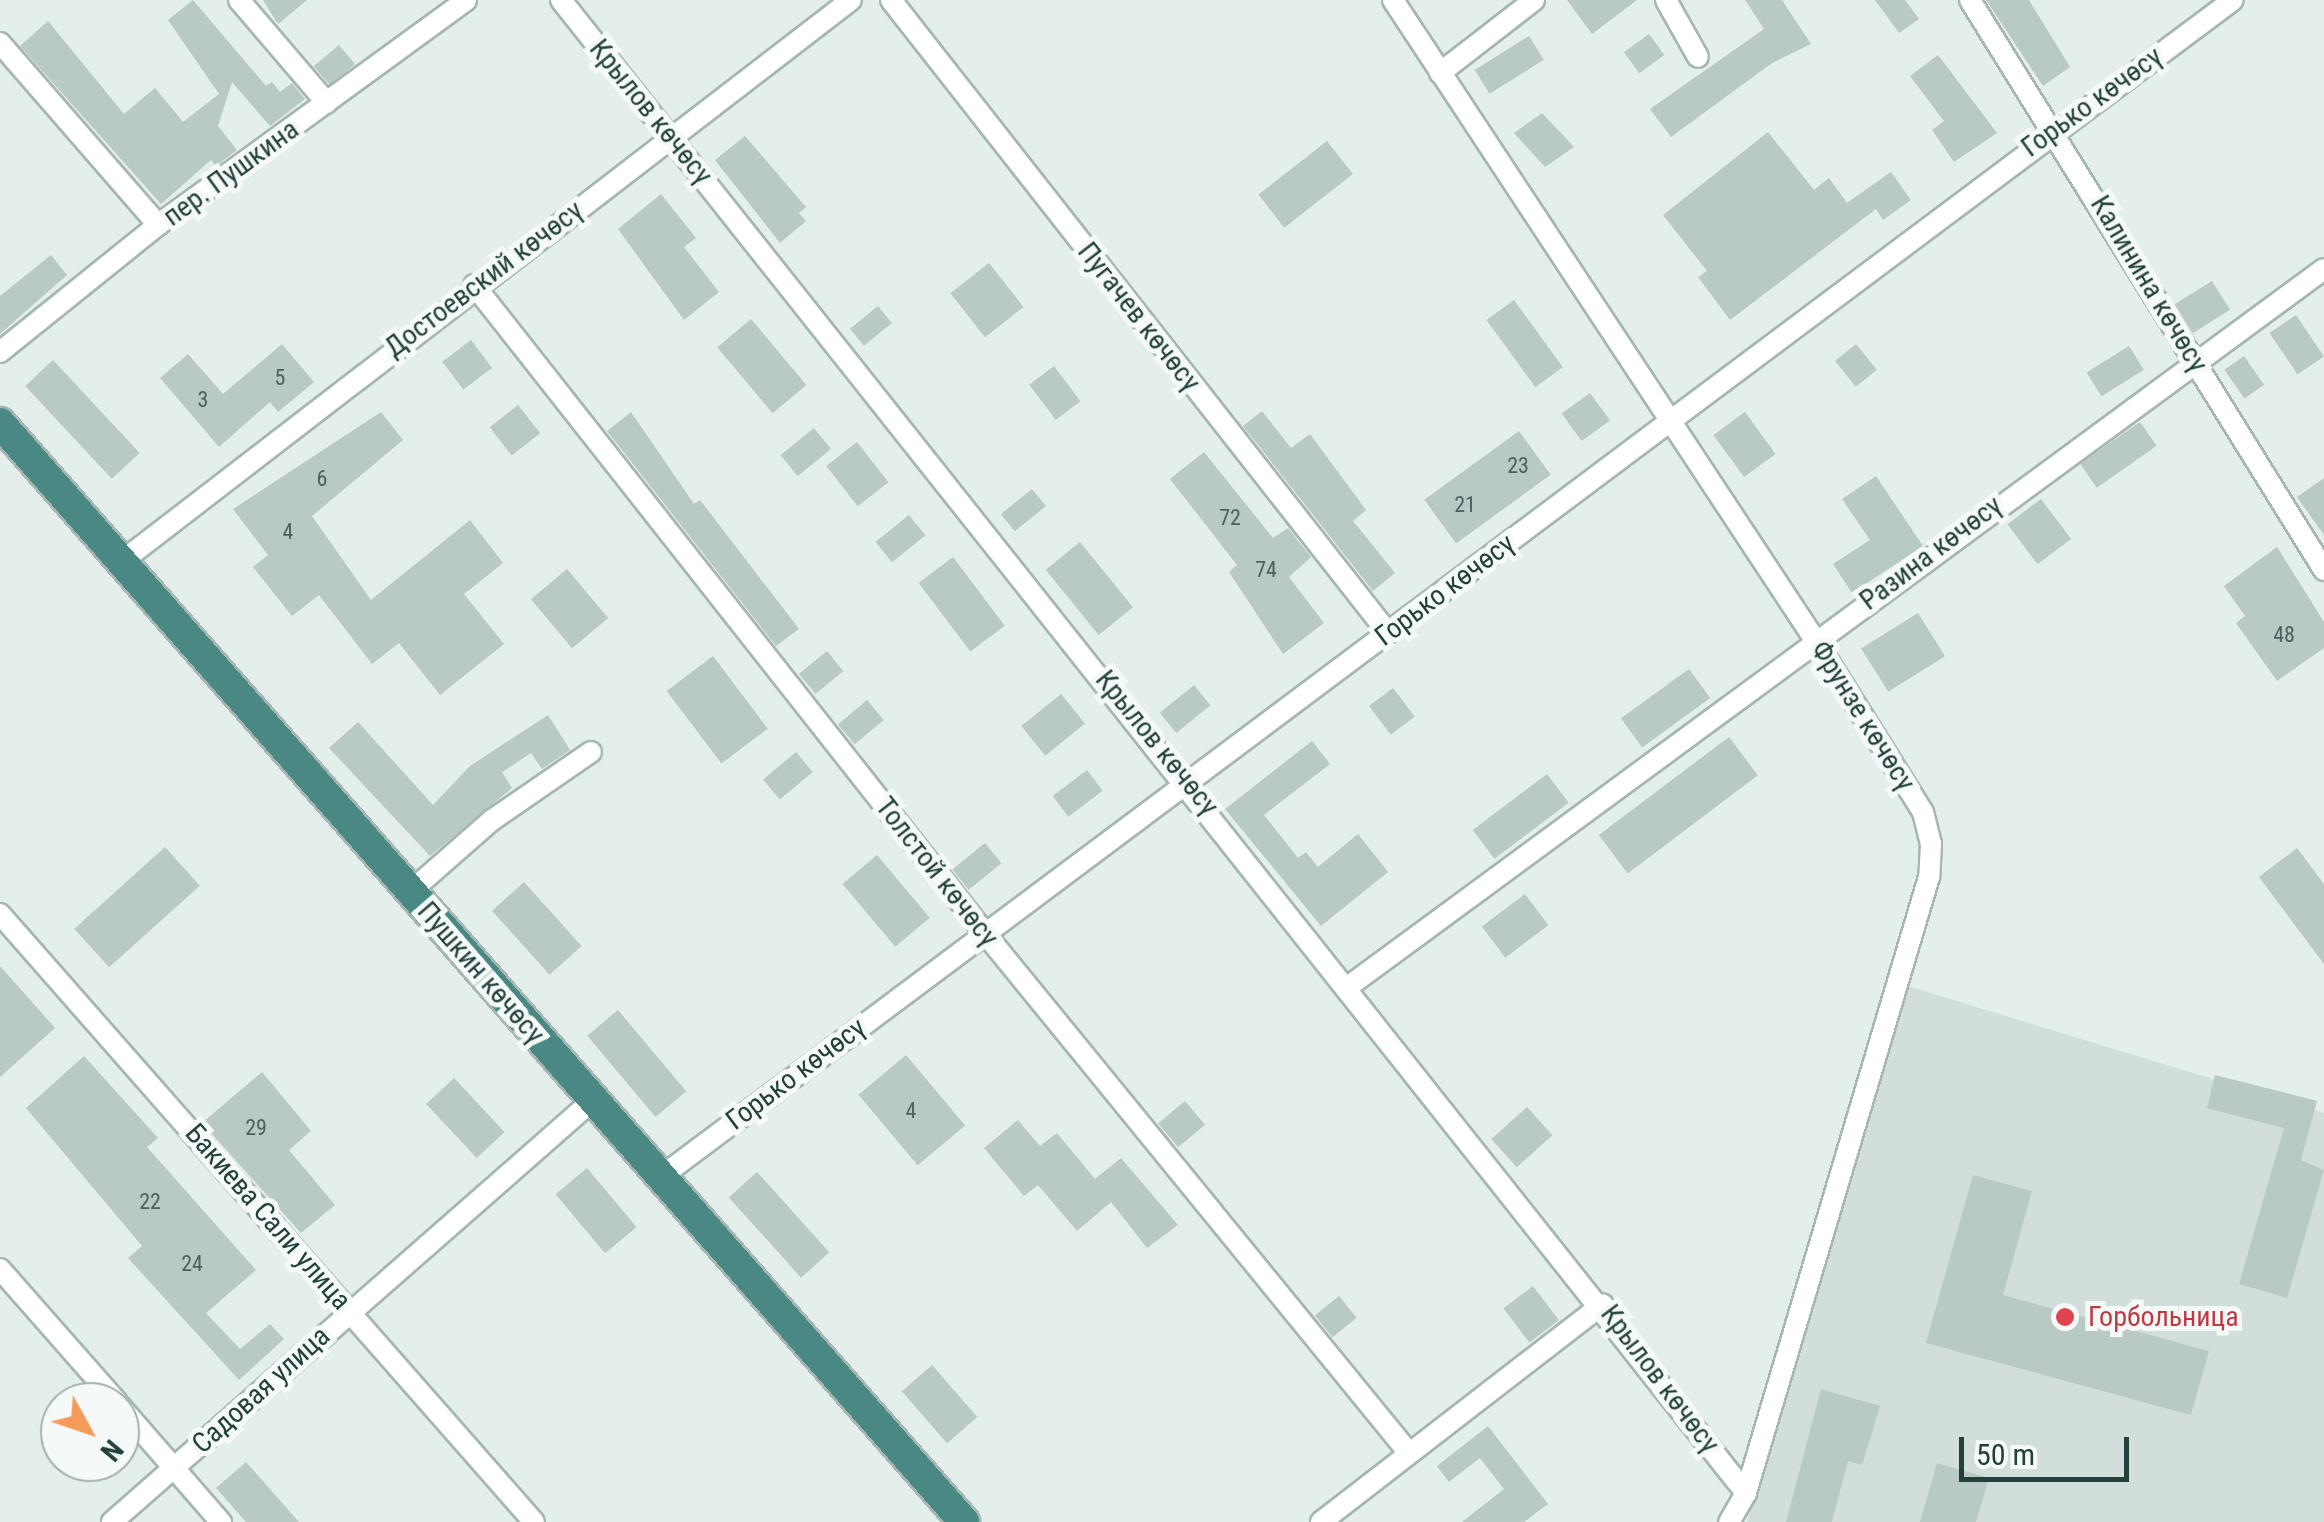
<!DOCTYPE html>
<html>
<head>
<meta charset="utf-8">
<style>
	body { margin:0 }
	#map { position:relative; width:2324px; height:1522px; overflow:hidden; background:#e4eeeb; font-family:"Roboto Condensed",sans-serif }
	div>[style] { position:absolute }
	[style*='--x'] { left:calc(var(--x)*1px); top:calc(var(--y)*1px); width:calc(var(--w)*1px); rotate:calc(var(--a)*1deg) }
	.built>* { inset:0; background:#d2deda }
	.building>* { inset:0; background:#b9c9c5; transform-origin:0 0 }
	.roads { filter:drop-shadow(2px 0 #a6b6b3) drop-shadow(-2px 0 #a6b6b3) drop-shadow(0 2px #a6b6b3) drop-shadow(0 -2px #a6b6b3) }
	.minor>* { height:20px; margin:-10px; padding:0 10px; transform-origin:10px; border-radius:10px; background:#fff }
	.trunk>* { height:30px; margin:-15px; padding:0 15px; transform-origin:15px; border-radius:15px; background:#4a8884 }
	.dots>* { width:28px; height:28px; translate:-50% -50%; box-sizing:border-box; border:5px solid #f5faf8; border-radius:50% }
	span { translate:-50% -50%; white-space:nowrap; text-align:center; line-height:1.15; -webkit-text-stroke:10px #f5faf8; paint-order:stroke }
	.number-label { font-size:22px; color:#48625f }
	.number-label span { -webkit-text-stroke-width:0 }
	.street-label { font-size:28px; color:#23403d }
	.health-label { font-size:28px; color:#be3a42 }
	.left { translate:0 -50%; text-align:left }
	.north { position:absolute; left:40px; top:1382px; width:100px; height:100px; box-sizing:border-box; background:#f5faf8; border:2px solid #a1b0ad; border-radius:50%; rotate:130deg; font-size:28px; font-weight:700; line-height:40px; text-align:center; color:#23403d }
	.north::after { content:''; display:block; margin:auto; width:35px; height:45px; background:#f59a5b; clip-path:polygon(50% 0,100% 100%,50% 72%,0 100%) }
	.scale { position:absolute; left:1959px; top:1437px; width:170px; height:45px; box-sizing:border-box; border:5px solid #23403d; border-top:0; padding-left:12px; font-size:30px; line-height:35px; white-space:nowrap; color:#23403d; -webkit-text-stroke:8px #f5faf8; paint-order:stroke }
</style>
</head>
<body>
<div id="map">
	<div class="built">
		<i style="clip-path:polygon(1901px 984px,2324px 1113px,2324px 1522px,1747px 1522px)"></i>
	</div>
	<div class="building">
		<i style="clip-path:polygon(193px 0,266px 86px,272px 82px,280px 92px,292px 83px,305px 99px,270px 126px,232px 82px,218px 126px,237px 150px,216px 166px,211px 160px,161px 204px,20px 46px,48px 21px,124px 114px,155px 88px,183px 122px,219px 94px,168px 20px)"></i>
		<i style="clip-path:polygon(263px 0,307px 0,278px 24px)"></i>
		<i style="clip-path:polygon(1567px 0,1637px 0,1592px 34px)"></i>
		<i style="clip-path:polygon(1745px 0,1782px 0,1811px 44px,1772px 63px,1671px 137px,1650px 109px,1764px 29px)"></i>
		<i style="clip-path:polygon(1875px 0,1905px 0,1919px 19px,1899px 33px)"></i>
		<i style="clip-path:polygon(1986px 0,2029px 0,2070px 67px,2043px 86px)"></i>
		<i style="left:1649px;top:34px;width:26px;height:31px;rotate:54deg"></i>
		<i style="left:1529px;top:36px;width:28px;height:64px;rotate:58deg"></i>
		<i style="left:339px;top:45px;width:25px;height:33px;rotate:50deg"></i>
		<i style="clip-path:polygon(1938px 55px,1997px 133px,1954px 162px,1932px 130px,1944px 121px,1910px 76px)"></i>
		<i style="clip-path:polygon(1542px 113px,1574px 147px,1545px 167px,1514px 133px)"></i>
		<i style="clip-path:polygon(1768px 132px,1814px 190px,1829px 178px,1847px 203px,1891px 172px,1911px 200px,1883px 220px,1876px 209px,1730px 320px,1698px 277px,1707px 271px,1663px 215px)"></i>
		<i style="clip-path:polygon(745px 136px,806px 207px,799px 213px,806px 221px,780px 243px,715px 160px)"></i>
		<i style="left:1327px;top:141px;width:42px;height:87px;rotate:52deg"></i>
		<i style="clip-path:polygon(661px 194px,696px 238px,684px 247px,719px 292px,684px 320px,618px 229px)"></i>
		<i style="clip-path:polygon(51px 255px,67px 275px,0 334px,0 296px)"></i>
		<i style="left:989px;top:263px;width:56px;height:49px;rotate:52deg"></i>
		<i style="left:2212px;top:281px;width:34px;height:44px;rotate:58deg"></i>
		<i style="left:1514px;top:300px;width:83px;height:34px;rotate:54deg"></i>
		<i style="left:878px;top:306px;width:22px;height:36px;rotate:51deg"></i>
		<i style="left:2296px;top:315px;width:50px;height:32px;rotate:56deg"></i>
		<i style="left:751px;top:319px;width:86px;height:44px;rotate:50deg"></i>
		<i style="left:471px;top:340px;width:35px;height:36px;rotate:53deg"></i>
		<i style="clip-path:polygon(282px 344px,314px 382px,278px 412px,270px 402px,219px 447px,160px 378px,188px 354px,223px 394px)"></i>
		<i style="left:1856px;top:344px;width:33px;height:27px;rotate:51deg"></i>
		<i style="left:2129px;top:346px;width:28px;height:50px;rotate:58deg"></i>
		<i style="left:2244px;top:356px;width:35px;height:24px;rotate:55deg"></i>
		<i style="left:53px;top:360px;width:127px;height:38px;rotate:47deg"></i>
		<i style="left:1054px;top:366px;width:44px;height:31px;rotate:53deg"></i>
		<i style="left:1590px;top:393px;width:34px;height:35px;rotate:54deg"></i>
		<i style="left:518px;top:405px;width:36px;height:36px;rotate:52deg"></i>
		<i style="clip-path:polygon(1262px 411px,1291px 448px,1310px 434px,1366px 510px,1353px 521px,1395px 573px,1373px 591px,1243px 426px)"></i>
		<i style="clip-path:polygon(381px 412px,403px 440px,312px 516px,371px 600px,470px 520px,503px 563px,464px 594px,504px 644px,440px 695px,399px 643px,372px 664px,319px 595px,292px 616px,253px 567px,268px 555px,233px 509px)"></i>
		<i style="clip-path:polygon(631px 412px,694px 504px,700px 500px,799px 629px,776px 646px,607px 431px)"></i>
		<i style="left:1745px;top:412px;width:52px;height:39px;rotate:54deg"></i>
		<i style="left:2140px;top:422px;width:29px;height:73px;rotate:55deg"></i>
		<i style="left:814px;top:428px;width:27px;height:43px;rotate:51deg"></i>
		<i style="left:1519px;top:431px;width:54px;height:117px;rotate:54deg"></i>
		<i style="left:857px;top:442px;width:51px;height:39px;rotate:52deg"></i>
		<i style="clip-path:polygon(1204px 452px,1273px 538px,1288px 528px,1311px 557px,1289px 577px,1324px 623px,1283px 654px,1229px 572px,1237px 565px,1170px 479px)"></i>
		<i style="clip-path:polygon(1876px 476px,1923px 546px,1852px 593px,1833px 564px,1870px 540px,1842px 499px)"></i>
		<i style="clip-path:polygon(2324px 478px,2324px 535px,2297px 497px)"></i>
		<i style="left:1032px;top:489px;width:22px;height:40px;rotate:51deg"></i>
		<i style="left:2041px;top:499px;width:50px;height:42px;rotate:53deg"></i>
		<i style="left:909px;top:515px;width:26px;height:43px;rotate:51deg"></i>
		<i style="left:1080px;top:542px;width:84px;height:44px;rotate:51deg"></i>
		<i style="clip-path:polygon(2277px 547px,2324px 622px,2324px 648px,2277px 681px,2236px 623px,2245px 616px,2224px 586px)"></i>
		<i style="left:953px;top:557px;width:86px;height:43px;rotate:53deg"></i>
		<i style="left:567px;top:569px;width:64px;height:47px;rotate:50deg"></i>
		<i style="left:1918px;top:613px;width:51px;height:67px;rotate:58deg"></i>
		<i style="left:827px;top:651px;width:26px;height:36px;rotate:51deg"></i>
		<i style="left:713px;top:656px;width:91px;height:58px;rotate:53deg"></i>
		<i style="left:1689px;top:669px;width:36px;height:84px;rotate:54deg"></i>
		<i style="left:1194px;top:685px;width:26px;height:44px;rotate:51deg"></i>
		<i style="left:1393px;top:688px;width:36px;height:30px;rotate:53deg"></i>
		<i style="left:1061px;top:694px;width:38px;height:51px;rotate:51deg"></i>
		<i style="left:867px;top:700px;width:26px;height:38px;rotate:50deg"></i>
		<i style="clip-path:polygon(548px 715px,570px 750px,542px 769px,531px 753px,502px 772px,512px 788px,430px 856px,329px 748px,358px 722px,433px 805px,470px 766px)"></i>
		<i style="left:1729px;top:737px;width:48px;height:163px;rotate:53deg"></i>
		<i style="clip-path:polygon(1312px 741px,1330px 764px,1264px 815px,1298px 858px,1306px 852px,1318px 867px,1358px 834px,1388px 872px,1321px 926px,1225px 809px)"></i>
		<i style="left:796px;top:752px;width:26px;height:43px;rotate:50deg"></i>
		<i style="left:1087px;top:770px;width:26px;height:43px;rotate:53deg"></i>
		<i style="left:1547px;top:774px;width:36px;height:93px;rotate:53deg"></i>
		<i style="left:985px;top:843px;width:26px;height:42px;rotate:51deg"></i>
		<i style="left:165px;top:847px;width:52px;height:122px;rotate:48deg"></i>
		<i style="clip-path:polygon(2297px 848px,2324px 884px,2324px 964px,2259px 877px)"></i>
		<i style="left:877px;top:855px;width:82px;height:45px;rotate:50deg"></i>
		<i style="left:524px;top:882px;width:86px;height:43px;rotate:48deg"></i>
		<i style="left:1525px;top:894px;width:39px;height:54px;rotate:53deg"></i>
		<i style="clip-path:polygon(0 966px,55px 1028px,0 1077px)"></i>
		<i style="left:618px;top:1010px;width:106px;height:40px;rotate:50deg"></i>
		<i style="left:906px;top:1055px;width:92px;height:62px;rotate:50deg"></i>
		<i style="clip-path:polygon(84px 1056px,158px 1138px,147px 1147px,256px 1270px,206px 1313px,240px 1349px,270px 1324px,284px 1339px,239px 1380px,128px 1258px,142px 1246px,26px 1108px)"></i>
		<i style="clip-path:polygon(262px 1072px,311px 1131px,289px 1150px,335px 1205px,301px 1233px,202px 1123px)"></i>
		<i style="clip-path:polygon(2215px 1075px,2317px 1101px,2301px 1160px,2324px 1170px,2287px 1298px,2239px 1284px,2284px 1128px,2207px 1108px)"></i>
		<i style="left:454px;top:1078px;width:74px;height:38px;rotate:47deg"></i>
		<i style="left:1185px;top:1101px;width:31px;height:35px;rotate:50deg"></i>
		<i style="left:1527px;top:1107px;width:38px;height:48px;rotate:48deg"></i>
		<i style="clip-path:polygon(1018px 1120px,1040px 1146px,1057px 1133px,1095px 1179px,1121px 1158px,1178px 1225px,1147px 1248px,1111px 1202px,1077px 1231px,1038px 1185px,1024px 1196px,984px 1148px)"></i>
		<i style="left:587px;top:1168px;width:77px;height:41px;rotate:50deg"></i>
		<i style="left:757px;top:1172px;width:108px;height:38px;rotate:48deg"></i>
		<i style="clip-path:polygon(1973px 1175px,2032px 1191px,2003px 1295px,2209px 1351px,2191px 1415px,1926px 1343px)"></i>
		<i style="left:1533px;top:1286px;width:43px;height:37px;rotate:53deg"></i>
		<i style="left:1339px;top:1296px;width:28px;height:31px;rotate:51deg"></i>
		<i style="left:932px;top:1365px;width:69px;height:40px;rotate:49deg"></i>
		<i style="clip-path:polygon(1821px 1389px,1880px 1406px,1862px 1465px,1848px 1461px,1832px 1522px,1786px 1522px)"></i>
		<i style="clip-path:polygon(1488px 1426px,1548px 1504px,1524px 1522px,1462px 1522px,1504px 1489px,1480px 1458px,1449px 1482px,1437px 1466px)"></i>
		<i style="clip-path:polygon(246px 1462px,299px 1522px,246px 1522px,216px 1488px)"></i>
		<i style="clip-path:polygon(1937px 1463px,1989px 1478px,1976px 1522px,1920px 1522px)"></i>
	</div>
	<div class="roads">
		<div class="minor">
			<i style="--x:239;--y:0;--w:135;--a:49.5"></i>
			<i style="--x:561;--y:0;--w:1906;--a:51.56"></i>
			<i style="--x:891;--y:0;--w:805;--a:51.86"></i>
			<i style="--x:1393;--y:0;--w:767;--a:56.6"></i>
			<i style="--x:1815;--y:640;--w:203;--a:57.9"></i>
			<i style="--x:1923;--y:812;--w:33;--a:76"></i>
			<i style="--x:1931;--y:844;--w:33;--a:93"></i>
			<i style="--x:1929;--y:877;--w:643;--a:106.55"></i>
			<i style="--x:1746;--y:1493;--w:34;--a:120"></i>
			<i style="--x:1666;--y:0;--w:65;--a:60.7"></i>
			<i style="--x:1970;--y:0;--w:671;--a:58.16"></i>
			<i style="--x:0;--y:43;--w:241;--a:49"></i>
			<i style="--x:1440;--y:73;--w:119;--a:-37.8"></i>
			<i style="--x:474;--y:285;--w:822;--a:51.76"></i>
			<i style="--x:983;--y:931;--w:672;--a:50.79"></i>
			<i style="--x:0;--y:352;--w:203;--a:-38.8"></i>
			<i style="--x:158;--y:225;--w:381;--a:-36.1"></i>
			<i style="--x:121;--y:562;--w:921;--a:-37.59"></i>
			<i style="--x:410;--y:892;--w:109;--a:-41.3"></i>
			<i style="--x:492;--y:820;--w:120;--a:-34.5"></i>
			<i style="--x:0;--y:914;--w:809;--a:48.71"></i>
			<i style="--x:1349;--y:986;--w:1210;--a:-36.33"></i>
			<i style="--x:658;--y:1179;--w:1967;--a:-36.82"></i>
			<i style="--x:0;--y:1269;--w:177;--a:48.7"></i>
			<i style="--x:120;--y:1406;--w:154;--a:49"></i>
			<i style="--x:112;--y:1522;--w:638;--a:-41.25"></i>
			<i style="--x:1321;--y:1522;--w:356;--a:-37.7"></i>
		</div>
		<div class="trunk">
			<i style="--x:0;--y:423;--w:1462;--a:48.74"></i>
		</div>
	</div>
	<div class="dots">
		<i style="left:2065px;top:1317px;background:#e0444e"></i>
	</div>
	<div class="number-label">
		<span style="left:280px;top:378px">5</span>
		<span style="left:203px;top:400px">3</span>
		<span style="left:1518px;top:466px">23</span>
		<span style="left:322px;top:479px">6</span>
		<span style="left:1465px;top:505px">21</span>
		<span style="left:1230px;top:518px">72</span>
		<span style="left:288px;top:532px">4</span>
		<span style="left:1266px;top:570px">74</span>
		<span style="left:2284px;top:635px">48</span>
		<span style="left:911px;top:1111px">4</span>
		<span style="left:256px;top:1128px">29</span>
		<span style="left:150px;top:1202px">22</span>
		<span style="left:192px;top:1264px">24</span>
	</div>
	<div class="street-label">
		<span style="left:2092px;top:102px;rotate:-36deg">Горько көчөсү</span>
		<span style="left:651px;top:112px;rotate:51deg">Крылов көчөсү</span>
		<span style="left:231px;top:173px;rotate:-36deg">пер. Пушкина</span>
		<span style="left:484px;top:279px;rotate:-37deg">Достоевский көчөсү</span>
		<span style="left:2149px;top:284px;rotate:59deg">Калинина көчөсү</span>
		<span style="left:1139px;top:317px;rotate:52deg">Пугачев көчөсү</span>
		<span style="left:1931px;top:553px;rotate:-37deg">Разина көчөсү</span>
		<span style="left:1445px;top:590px;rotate:-37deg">Горько көчөсү</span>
		<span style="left:1863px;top:716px;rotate:58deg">Фрунзе көчөсү</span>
		<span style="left:1157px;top:743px;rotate:51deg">Крылов көчөсү</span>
		<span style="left:937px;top:872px;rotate:52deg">Толстой көчөсү</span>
		<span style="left:481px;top:973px;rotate:49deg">Пушкин көчөсү</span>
		<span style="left:796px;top:1074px;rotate:-37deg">Горько көчөсү</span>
		<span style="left:268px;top:1217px;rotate:49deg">Бакиева Сали улица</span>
		<span style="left:1660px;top:1379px;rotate:53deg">Крылов көчөсү</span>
		<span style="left:261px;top:1390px;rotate:-42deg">Садовая улица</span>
	</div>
	<div class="health-label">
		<span class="left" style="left:2088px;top:1317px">Горбольница</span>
	</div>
	<div class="north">N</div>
	<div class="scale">50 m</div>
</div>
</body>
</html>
